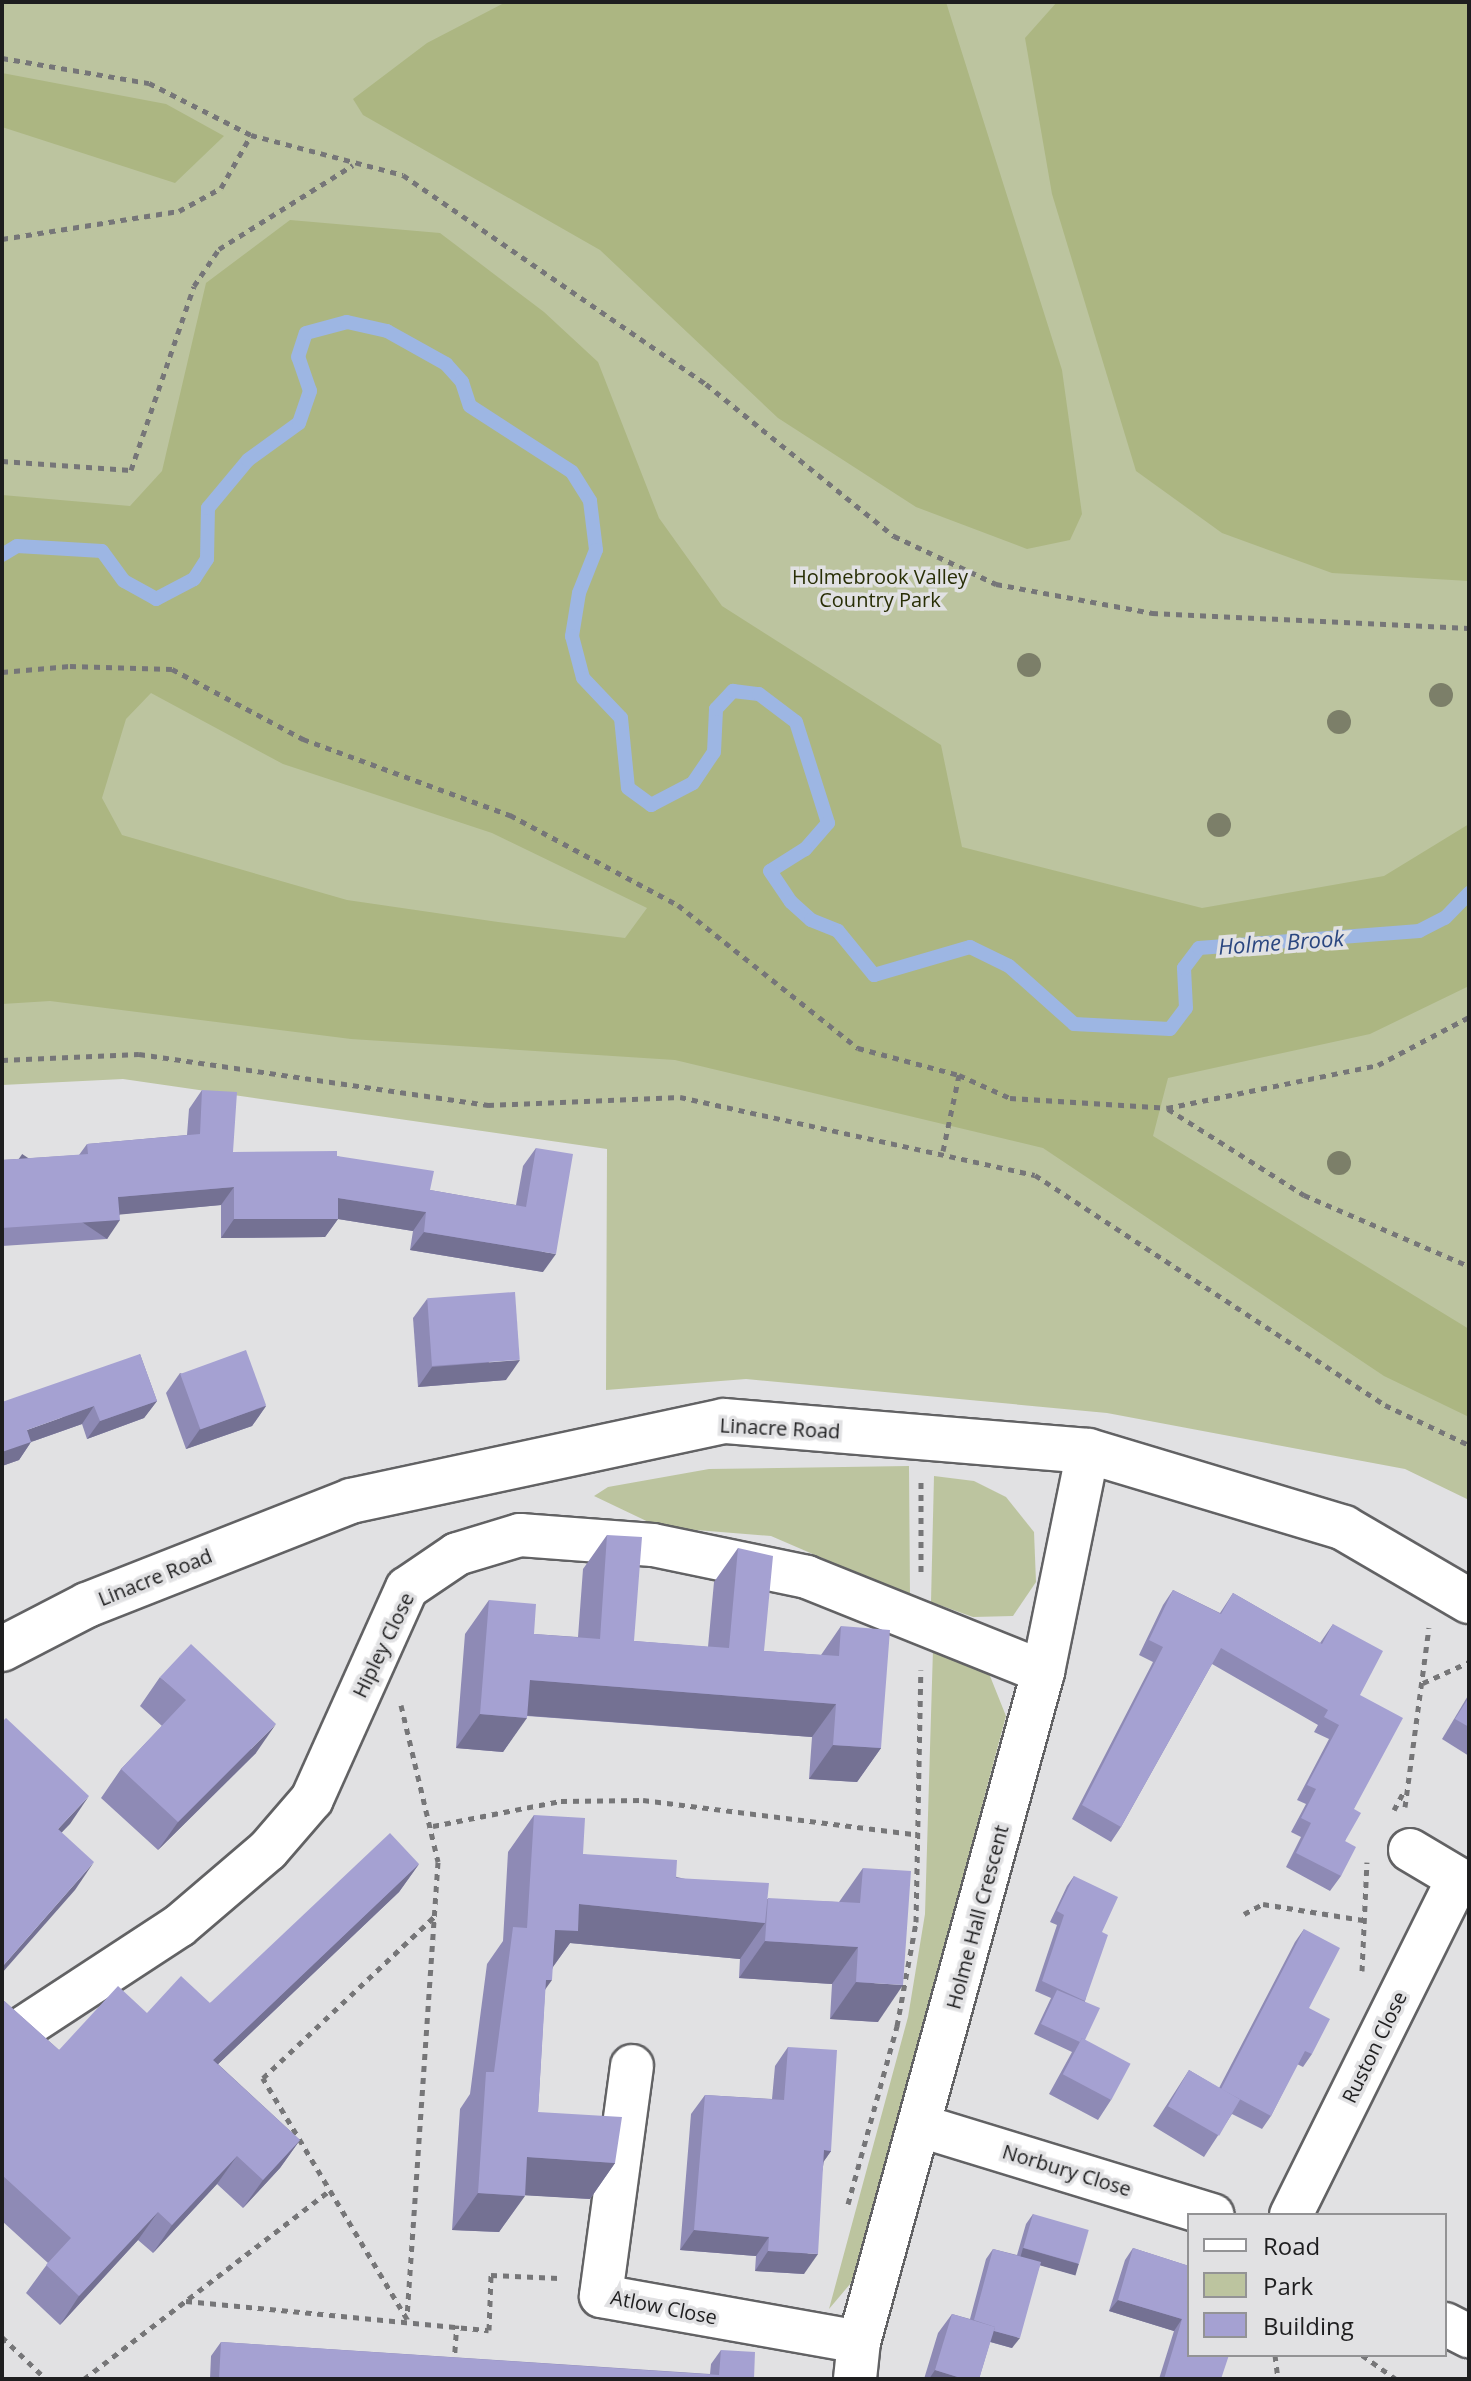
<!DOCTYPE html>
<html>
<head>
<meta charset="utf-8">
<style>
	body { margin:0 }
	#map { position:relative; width:1471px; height:2381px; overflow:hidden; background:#e1e1e3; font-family:"Open Sans",sans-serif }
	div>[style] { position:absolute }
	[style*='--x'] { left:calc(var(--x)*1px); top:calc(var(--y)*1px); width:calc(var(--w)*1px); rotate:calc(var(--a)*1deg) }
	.green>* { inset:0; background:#bcc49f }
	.forest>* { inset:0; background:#acb682 }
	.stream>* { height:14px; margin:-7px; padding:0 7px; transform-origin:7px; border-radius:7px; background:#9db6e3 }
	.path>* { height:5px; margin-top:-2.5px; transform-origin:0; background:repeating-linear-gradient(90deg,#767678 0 6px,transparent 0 12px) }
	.roads { filter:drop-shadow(2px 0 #626264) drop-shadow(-2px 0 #626264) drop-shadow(0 2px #626264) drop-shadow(0 -2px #626264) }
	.street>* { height:42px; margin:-21px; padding:0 21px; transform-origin:21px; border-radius:21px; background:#fff }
	.secondary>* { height:44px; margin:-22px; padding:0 22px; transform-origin:22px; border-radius:22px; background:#fff }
	.trees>* { width:24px; height:24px; margin:-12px; border-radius:50%; background:#7c7f69 }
	.wall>* { inset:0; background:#8e8ab5 }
	.shaded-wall>* { inset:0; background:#747193; transform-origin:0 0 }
	.building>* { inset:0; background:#a5a1d2; transform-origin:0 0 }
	span { translate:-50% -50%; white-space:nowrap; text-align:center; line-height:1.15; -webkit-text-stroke:7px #e1e1e3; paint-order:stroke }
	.park-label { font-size:20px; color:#292f06 }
	.street-label { font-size:20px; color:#1e1e1f }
	.water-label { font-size:22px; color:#2b4780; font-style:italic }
	.frame { position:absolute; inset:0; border:4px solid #1e1e1f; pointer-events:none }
	.legend { position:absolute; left:1187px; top:2213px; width:260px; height:144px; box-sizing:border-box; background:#e1e1e3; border:2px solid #939395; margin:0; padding:10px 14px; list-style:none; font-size:24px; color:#1e1e1f }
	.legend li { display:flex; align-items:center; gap:16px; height:40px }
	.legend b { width:40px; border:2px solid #939395 }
</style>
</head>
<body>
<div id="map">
	<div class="green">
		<i style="clip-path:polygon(2px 2px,1469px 2px,1469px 1500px,1405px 1469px,1107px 1413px,746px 1379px,606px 1390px,607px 1149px,123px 1079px,2px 1085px)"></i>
		<i style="clip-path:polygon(909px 1466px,910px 1596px,771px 1536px,659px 1527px,594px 1496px,608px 1487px,709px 1469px)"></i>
		<i style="clip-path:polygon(934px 1476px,974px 1481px,1006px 1497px,1034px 1532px,1036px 1582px,1013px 1616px,973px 1617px,931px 1602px)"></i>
		<i style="clip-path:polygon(933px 1649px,968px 1657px,990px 1676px,1006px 1716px,856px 2277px,829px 2309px,908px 2017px,925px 1914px)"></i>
	</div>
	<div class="forest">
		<i style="clip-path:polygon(506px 2px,946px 2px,1062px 370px,1082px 514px,1070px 540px,1027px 549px,916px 507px,778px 418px,600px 250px,363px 115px,353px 99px,427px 43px)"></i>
		<i style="clip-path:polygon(1057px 2px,1469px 2px,1469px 581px,1332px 573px,1222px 533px,1136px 471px,1052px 194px,1025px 38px)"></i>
		<i style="clip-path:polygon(2px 73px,166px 104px,224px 136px,175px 183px,2px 127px)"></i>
		<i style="clip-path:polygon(evenodd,290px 220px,440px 233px,544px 312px,598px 362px,659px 518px,722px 606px,941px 745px,962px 847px,1202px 908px,1384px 876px,1469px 824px,1469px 986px,1370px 1034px,1168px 1078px,1153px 1136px,1469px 1329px,1469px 1417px,1384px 1376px,1043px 1148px,675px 1060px,351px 1039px,50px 1001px,2px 1004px,2px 495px,130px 506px,162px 471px,206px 283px,290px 220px,151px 693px,283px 764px,492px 833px,647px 908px,625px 938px,498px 922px,347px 900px,122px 835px,102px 798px,126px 719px,151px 693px)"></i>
	</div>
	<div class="stream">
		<i style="--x:2;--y:555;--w:17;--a:-31"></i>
		<i style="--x:17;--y:546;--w:85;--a:3.4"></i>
		<i style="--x:102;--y:551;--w:37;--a:54"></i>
		<i style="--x:124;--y:581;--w:37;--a:29"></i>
		<i style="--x:156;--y:599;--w:43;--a:-27.8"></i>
		<i style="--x:194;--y:579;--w:24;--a:-57"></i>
		<i style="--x:207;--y:559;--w:51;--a:-88.9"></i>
		<i style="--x:208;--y:508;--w:62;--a:-50.2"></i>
		<i style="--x:248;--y:460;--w:63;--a:-36"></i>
		<i style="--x:299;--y:423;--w:34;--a:-71"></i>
		<i style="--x:310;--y:391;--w:36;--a:-109"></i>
		<i style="--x:298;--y:357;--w:25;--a:-72"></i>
		<i style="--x:306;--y:333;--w:42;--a:-15"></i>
		<i style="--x:347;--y:322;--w:41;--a:12.7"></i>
		<i style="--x:387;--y:331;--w:68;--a:29.2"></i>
		<i style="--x:446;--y:364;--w:24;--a:48"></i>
		<i style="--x:462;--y:382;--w:25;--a:72"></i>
		<i style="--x:470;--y:406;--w:121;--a:32.9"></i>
		<i style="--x:572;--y:472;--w:34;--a:58"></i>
		<i style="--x:590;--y:501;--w:49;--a:83"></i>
		<i style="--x:596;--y:550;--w:46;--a:111.6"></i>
		<i style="--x:579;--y:593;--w:44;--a:99.2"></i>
		<i style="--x:572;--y:636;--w:43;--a:75.3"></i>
		<i style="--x:583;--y:678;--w:55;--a:46.5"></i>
		<i style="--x:621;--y:718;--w:70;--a:84.3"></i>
		<i style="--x:628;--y:788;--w:29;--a:36"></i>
		<i style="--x:651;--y:805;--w:47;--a:-27.6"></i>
		<i style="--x:693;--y:783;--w:37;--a:-56"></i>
		<i style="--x:714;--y:752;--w:43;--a:-87.3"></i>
		<i style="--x:716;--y:709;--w:25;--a:-47"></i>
		<i style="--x:733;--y:691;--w:26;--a:7"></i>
		<i style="--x:759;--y:694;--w:46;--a:37.1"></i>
		<i style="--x:796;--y:722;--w:106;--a:72.4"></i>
		<i style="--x:828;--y:823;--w:35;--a:131"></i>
		<i style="--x:805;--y:849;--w:41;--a:147.8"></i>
		<i style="--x:770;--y:871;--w:37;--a:56"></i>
		<i style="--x:791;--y:902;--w:27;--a:42"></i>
		<i style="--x:811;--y:920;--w:29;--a:22"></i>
		<i style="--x:838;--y:931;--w:57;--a:50.7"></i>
		<i style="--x:874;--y:975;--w:100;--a:-16.3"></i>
		<i style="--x:970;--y:947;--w:43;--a:26"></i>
		<i style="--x:1009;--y:966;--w:87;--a:41.7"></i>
		<i style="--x:1074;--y:1024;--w:96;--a:3"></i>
		<i style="--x:1170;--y:1029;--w:26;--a:-53"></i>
		<i style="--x:1186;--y:1008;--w:40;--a:-92.9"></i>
		<i style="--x:1184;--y:968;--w:25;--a:-53"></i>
		<i style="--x:1199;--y:948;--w:221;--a:-4.4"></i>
		<i style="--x:1419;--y:931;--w:29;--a:-27"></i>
		<i style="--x:1445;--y:918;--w:35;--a:-46"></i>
	</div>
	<div class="path">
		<i style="--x:2;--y:58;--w:149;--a:9.7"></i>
		<i style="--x:149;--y:83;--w:114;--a:27"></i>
		<i style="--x:251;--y:135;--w:157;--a:14.7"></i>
		<i style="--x:403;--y:175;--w:368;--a:34.6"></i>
		<i style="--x:706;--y:384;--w:242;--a:39"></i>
		<i style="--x:894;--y:536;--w:113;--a:25.2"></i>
		<i style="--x:996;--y:584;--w:159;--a:10.5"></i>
		<i style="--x:1152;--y:613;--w:317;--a:2.7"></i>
		<i style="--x:2;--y:239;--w:179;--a:-9"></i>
		<i style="--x:179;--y:211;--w:48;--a:-28.7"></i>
		<i style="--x:221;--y:188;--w:61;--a:-60.5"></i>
		<i style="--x:2;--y:461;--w:129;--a:4"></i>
		<i style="--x:131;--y:470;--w:194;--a:-71.1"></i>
		<i style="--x:194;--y:286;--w:45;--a:-56"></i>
		<i style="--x:219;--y:249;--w:158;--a:-32.1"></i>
		<i style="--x:2;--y:672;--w:68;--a:-5"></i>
		<i style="--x:70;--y:666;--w:102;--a:1.7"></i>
		<i style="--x:172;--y:669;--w:149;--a:28.1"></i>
		<i style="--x:303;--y:739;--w:221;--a:20.2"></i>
		<i style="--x:510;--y:815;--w:191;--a:28.2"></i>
		<i style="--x:678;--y:905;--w:230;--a:38.5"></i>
		<i style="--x:858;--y:1048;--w:105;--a:15"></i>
		<i style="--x:959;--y:1075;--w:56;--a:24.3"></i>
		<i style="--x:1010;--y:1098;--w:157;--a:3.6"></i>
		<i style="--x:1167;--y:1108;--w:215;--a:-11.5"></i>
		<i style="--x:1378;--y:1065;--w:103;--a:-27.8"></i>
		<i style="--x:2;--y:1060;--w:137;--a:-2.5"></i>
		<i style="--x:139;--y:1054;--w:353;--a:8.3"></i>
		<i style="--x:488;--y:1105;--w:192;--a:-2.4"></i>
		<i style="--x:680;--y:1097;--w:363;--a:12.4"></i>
		<i style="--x:1035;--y:1175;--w:419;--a:33.3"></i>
		<i style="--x:1385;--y:1405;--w:93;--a:25.5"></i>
		<i style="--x:1168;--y:1109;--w:161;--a:32.3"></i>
		<i style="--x:1304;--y:1195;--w:180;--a:23.3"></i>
		<i style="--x:943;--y:1151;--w:78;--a:-78.1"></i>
		<i style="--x:921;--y:1482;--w:94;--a:90"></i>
		<i style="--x:1423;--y:1683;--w:51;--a:-24.5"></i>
		<i style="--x:401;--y:1705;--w:161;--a:76.7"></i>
		<i style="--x:438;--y:1862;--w:458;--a:93.9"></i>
		<i style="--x:1405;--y:1807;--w:181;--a:-82.4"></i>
		<i style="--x:1394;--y:1810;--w:19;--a:-62"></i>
		<i style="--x:433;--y:1826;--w:130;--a:-11.1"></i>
		<i style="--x:561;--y:1801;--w:82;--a:-0.7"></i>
		<i style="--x:643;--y:1800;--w:278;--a:7.2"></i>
		<i style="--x:1244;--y:1914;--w:21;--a:-28"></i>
		<i style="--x:1263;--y:1904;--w:101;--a:9.1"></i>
		<i style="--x:1362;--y:1971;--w:109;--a:-87.4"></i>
		<i style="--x:848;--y:2204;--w:185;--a:-74.6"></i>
		<i style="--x:897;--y:2026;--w:106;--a:-79.6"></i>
		<i style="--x:916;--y:1922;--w:252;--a:-88.9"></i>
		<i style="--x:186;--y:2301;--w:304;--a:5.5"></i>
		<i style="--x:489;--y:2330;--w:55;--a:-87.9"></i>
		<i style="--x:491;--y:2275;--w:68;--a:2.5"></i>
		<i style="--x:407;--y:2319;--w:281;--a:-120.9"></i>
		<i style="--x:263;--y:2078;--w:236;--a:-43.3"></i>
		<i style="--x:2;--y:2337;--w:61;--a:43.7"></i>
		<i style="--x:1275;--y:2355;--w:24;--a:83"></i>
		<i style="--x:1362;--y:2355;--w:42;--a:35.2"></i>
		<i style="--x:454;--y:2364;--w:39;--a:-86"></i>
		<i style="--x:84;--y:2379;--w:310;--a:-37.5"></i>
	</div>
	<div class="roads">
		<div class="street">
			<i style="--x:1410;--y:1850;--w:69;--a:30.7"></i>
			<i style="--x:23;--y:2028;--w:186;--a:-33.2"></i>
			<i style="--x:179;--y:1926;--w:117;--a:-40.5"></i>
			<i style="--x:268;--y:1850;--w:67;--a:-49.2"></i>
			<i style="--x:312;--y:1799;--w:231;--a:-65.8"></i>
			<i style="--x:407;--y:1588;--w:60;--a:-34.2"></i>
			<i style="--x:457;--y:1554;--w:66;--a:-16.8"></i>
			<i style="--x:520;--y:1535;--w:133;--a:4.3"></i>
			<i style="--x:653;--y:1545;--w:157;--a:11.7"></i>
			<i style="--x:807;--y:1577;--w:254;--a:21.9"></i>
			<i style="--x:632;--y:2066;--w:232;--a:97.7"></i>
			<i style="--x:601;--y:2296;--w:262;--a:10.1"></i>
			<i style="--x:921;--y:2126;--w:305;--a:17"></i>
			<i style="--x:1291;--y:2215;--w:375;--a:-63.6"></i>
			<i style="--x:1445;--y:2324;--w:27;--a:27"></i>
			<i style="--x:855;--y:2379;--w:37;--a:-84"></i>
			<i style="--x:859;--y:2342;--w:695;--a:-74.64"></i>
			<i style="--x:1043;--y:1672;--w:226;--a:-78.5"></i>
		</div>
		<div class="secondary">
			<i style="--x:2;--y:1649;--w:96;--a:-27.4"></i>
			<i style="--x:87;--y:1605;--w:284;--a:-21.5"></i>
			<i style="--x:351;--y:1501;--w:381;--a:-12.1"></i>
			<i style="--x:724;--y:1421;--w:365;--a:4.7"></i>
			<i style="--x:1088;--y:1451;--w:267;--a:16.7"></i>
			<i style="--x:1344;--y:1528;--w:145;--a:30.3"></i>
		</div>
	</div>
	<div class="trees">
		<i style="left:1029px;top:665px"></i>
		<i style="left:1441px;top:695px"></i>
		<i style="left:1339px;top:722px"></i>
		<i style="left:1219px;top:825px"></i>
		<i style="left:1339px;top:1163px"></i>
	</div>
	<div class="wall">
		<i style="clip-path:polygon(202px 1090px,233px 1152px,337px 1156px,430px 1190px,516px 1205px,523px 1166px,536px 1148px,543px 1272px,410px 1250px,413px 1231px,338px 1219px,325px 1237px,221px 1238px,221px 1205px,120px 1214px,107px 1239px,2px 1246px,2px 1160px,79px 1155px,87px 1144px,187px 1135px,189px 1109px)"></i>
		<i style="clip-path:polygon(427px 1299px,506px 1380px,418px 1387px,413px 1318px)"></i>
		<i style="clip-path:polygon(140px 1354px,157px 1401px,144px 1418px,87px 1439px,82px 1424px,31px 1442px,19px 1460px,2px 1466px)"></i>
		<i style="clip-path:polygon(180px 1373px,266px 1406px,252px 1426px,186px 1449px,166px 1393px)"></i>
		<i style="clip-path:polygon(607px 1535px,634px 1641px,708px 1647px,714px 1582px,738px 1548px,764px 1651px,821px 1655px,841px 1626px,881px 1748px,857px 1782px,809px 1779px,812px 1737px,527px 1716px,503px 1752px,456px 1748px,465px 1634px,489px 1600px,534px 1634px,578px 1637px,583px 1569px)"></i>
		<i style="clip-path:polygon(1173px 1590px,1220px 1613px,1233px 1593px,1320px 1643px,1333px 1624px,1360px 1695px,1354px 1809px,1345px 1841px,1341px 1876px,1330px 1891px,1286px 1867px,1301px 1837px,1291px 1832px,1306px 1804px,1297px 1800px,1329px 1739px,1314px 1732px,1318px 1725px,1212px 1664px,1121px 1827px,1111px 1842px,1072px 1819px,1153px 1662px,1139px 1655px,1163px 1605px)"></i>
		<i style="clip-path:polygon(160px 1677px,256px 1753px,158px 1850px,101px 1798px,121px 1769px,162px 1726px,140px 1706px)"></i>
		<i style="clip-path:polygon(1469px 1694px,1469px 1756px,1442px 1739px)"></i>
		<i style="clip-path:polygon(534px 1815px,583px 1854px,767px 1899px,839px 1902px,863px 1868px,878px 2022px,830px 2019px,832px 1984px,739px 1978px,740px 1958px,740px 1959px,570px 1943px,553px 1967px,545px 1990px,538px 2112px,615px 2163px,590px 2199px,525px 2195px,499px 2232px,452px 2230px,460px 2109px,470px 2094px,487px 1964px,503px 1941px,508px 1852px)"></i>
		<i style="clip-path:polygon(419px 1864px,399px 1892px,218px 2064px,300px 2140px,280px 2168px,243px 2208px,217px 2184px,153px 2253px,138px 2240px,60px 2325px,26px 2293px,48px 2263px,2px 2221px,2px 1999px,59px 2050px,147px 2013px,210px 2003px)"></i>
		<i style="clip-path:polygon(1074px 1876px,1102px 1932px,1085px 2001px,1085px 2040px,1111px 2100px,1098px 2120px,1049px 2094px,1072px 2052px,1034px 2034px,1051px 1998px,1035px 1991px,1057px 1925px,1050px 1922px,1067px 1886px)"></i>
		<i style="clip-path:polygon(1304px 1929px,1312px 2054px,1303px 2067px,1297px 2064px,1271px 2116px,1262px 2129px,1232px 2114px,1204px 2157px,1153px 2126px,1189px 2070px,1219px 2088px,1295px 1942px)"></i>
		<i style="clip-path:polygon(788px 2047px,831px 2151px,824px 2161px,804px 2274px,755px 2271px,756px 2256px,680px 2250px,691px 2114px,705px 2095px,772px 2099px,775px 2066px)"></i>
		<i style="clip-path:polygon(1033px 2214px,1079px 2264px,1072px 2274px,1040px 2265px,1012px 2348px,990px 2342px,979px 2379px,924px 2379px,938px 2333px,952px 2314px,970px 2319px,986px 2259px,993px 2249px,1017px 2255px,1026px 2224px)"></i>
		<i style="clip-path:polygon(1133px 2248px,1189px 2266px,1189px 2355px,1221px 2379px,1159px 2379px,1174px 2331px,1109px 2311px,1125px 2260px)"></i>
		<i style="clip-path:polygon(221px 2342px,710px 2374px,711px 2364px,721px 2350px,754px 2379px,210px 2379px,211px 2356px)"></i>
	</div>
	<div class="shaded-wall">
		<i style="clip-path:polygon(234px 1187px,221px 1205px,105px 1216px,118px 1197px)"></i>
		<i style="clip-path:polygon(338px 1198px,426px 1212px,413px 1231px,338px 1219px,325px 1237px,221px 1238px,234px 1219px)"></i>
		<i style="left:120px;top:1220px;width:23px;height:118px;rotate:124deg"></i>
		<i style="clip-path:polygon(424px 1232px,556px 1254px,543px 1272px,410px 1250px)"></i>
		<i style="clip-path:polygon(520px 1360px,506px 1380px,418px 1387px,432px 1367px)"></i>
		<i style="clip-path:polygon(157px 1401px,144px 1418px,87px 1439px,100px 1421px)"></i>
		<i style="clip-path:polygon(94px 1406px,82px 1424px,31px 1442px,19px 1460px,2px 1466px,2px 1452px,27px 1430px)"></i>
		<i style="clip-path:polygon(266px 1406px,252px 1426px,186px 1449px,200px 1429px)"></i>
		<i style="clip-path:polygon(530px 1680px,836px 1704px,812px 1737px,506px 1714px)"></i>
		<i style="clip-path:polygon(480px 1714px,527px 1718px,503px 1752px,456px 1748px)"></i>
		<i style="clip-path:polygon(276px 1724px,256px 1753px,158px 1850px,178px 1822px)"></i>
		<i style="clip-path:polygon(833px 1745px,881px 1748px,857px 1782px,809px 1779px)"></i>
		<i style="clip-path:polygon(89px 1796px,70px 1824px,38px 1857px,58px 1829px)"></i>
		<i style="clip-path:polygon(94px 1862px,75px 1890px,2px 1973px,2px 1967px)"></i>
		<i style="clip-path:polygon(419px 1864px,399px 1892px,193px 2088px,213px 2060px)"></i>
		<i style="clip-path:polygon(579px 1904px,765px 1923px,740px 1959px,570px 1943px,552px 1968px,555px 1930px)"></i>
		<i style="clip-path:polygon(765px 1941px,858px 1947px,832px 1984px,739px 1978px)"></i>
		<i style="clip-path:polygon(546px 1980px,552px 1980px,526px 2016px)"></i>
		<i style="clip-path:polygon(856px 1982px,903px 1985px,878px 2022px,830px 2019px)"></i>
		<i style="clip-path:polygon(300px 2140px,280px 2168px,243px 2208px,263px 2180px)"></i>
		<i style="clip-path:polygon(824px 2150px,831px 2151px,817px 2171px)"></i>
		<i style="clip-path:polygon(237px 2156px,217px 2184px,153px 2253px,172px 2225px)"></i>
		<i style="clip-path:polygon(527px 2157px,615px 2163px,590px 2199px,502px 2194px)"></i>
		<i style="clip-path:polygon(478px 2193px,525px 2196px,499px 2232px,452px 2230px)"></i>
		<i style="clip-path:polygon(158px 2212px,138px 2240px,60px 2325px,79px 2296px)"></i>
		<i style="clip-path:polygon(694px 2230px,769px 2237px,756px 2256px,680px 2250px)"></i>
		<i style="left:1023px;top:2248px;width:58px;height:12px;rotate:16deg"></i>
		<i style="clip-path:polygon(768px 2251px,818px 2254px,804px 2274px,755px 2271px)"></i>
		<i style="clip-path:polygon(1118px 2300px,1182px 2319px,1174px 2331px,1109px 2311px)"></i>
		<i style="clip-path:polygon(973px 2325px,1020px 2338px,1012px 2348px,966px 2335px)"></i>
		<i style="clip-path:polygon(935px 2370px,964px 2379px,929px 2379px)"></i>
	</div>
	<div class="building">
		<i style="clip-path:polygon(202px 1090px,237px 1092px,233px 1152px,337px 1151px,337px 1156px,434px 1171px,430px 1190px,526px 1207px,536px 1148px,573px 1154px,556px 1254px,424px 1232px,426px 1212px,338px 1198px,338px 1219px,234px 1219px,234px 1187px,118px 1197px,120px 1220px,2px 1228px,2px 1160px,88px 1154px,87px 1144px,200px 1134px)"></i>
		<i style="left:515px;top:1292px;width:68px;height:88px;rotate:86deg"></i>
		<i style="left:246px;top:1350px;width:59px;height:70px;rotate:70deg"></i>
		<i style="clip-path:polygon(140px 1354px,157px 1401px,100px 1421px,94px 1406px,27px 1430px,31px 1442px,2px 1452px,2px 1402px)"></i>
		<i style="clip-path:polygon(607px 1535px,642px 1537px,634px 1641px,729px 1648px,738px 1548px,773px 1556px,764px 1651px,839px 1656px,841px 1626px,890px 1630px,881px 1748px,833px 1745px,836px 1704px,530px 1680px,527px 1718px,480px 1714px,489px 1600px,536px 1604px,534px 1634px,600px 1639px)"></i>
		<i style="clip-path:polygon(1173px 1590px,1221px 1614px,1233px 1593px,1322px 1644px,1333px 1624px,1383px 1651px,1360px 1695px,1403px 1718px,1354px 1809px,1361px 1813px,1345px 1841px,1356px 1847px,1341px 1876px,1296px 1853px,1311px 1823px,1301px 1818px,1316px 1789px,1307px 1785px,1339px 1725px,1324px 1717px,1328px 1710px,1221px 1648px,1121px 1827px,1082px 1805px,1163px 1647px,1149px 1640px)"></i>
		<i style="clip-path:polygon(191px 1644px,276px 1724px,178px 1822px,121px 1769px,186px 1700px,160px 1677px)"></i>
		<i style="clip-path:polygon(1469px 1697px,1469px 1727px,1455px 1719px)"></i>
		<i style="clip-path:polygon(6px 1718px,89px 1796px,58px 1829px,94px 1862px,2px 1967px,2px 1915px,4px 1913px,2px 1910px,2px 1722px)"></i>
		<i style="clip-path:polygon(534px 1815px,585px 1818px,583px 1854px,677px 1860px,676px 1878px,769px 1883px,765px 1923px,579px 1904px,578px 1931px,555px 1930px,552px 1980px,546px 1980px,538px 2112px,622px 2117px,615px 2163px,527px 2157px,525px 2196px,478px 2193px,486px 2072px,494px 2072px,513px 1927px,527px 1928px)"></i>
		<i style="clip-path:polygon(390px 1833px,419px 1864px,213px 2060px,300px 2140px,263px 2180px,237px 2156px,172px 2225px,158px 2212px,79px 2296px,46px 2265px,71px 2238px,2px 2175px,2px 1999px,59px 2050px,118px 1986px,147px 2013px,181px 1976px,210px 2003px)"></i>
		<i style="clip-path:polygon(863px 1868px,911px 1871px,903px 1985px,856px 1982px,858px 1947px,765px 1941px,768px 1898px,860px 1903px)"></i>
		<i style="clip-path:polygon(1074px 1876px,1118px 1897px,1102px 1932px,1108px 1935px,1085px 2001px,1042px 1981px,1064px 1915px,1057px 1911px)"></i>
		<i style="clip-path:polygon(1304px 1929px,1340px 1948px,1309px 2008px,1330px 2019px,1312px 2054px,1305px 2051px,1271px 2116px,1221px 2089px)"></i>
		<i style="clip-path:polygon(1057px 1990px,1100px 2008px,1085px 2040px,1082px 2038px,1080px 2042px,1041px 2024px)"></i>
		<i style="left:1082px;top:2038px;width:55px;height:41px;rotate:28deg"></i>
		<i style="clip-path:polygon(788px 2047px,837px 2050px,831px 2151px,824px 2150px,818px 2254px,768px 2251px,769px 2237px,694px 2230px,705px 2095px,784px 2100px)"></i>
		<i style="left:1189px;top:2070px;width:59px;height:42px;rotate:30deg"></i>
		<i style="left:1033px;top:2214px;width:58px;height:35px;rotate:16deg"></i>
		<i style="clip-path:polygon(1133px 2248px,1189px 2266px,1189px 2355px,1229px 2355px,1221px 2379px,1164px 2379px,1182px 2319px,1118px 2300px)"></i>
		<i style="clip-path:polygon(993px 2249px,1041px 2262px,1020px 2338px,994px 2331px,995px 2327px,974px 2320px)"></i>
		<i style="clip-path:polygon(952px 2314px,995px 2327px,979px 2379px,964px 2379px,935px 2370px)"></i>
		<i style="clip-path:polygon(221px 2342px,719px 2375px,721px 2350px,755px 2352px,754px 2379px,219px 2379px)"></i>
	</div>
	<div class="park-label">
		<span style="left:880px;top:588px">Holmebrook Valley<br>Country Park</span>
	</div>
	<div class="street-label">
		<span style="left:780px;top:1428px;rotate:3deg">Linacre Road</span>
		<span style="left:155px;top:1577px;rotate:-22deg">Linacre Road</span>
		<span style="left:383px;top:1645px;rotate:-64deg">Hipley Close</span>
		<span style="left:977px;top:1917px;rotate:-75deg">Holme Hall Crescent</span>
		<span style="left:1374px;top:2047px;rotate:-64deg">Ruston Close</span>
		<span style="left:1067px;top:2170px;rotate:17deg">Norbury Close</span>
		<span style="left:664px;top:2307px;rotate:11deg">Atlow Close</span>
	</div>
	<div class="water-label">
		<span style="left:1281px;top:942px;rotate:-4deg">Holme Brook</span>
	</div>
	<div class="frame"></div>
	<ul class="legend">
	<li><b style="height:10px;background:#fff"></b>Road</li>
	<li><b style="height:22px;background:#bcc49f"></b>Park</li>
	<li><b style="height:22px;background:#a5a1d2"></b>Building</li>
	</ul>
</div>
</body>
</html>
